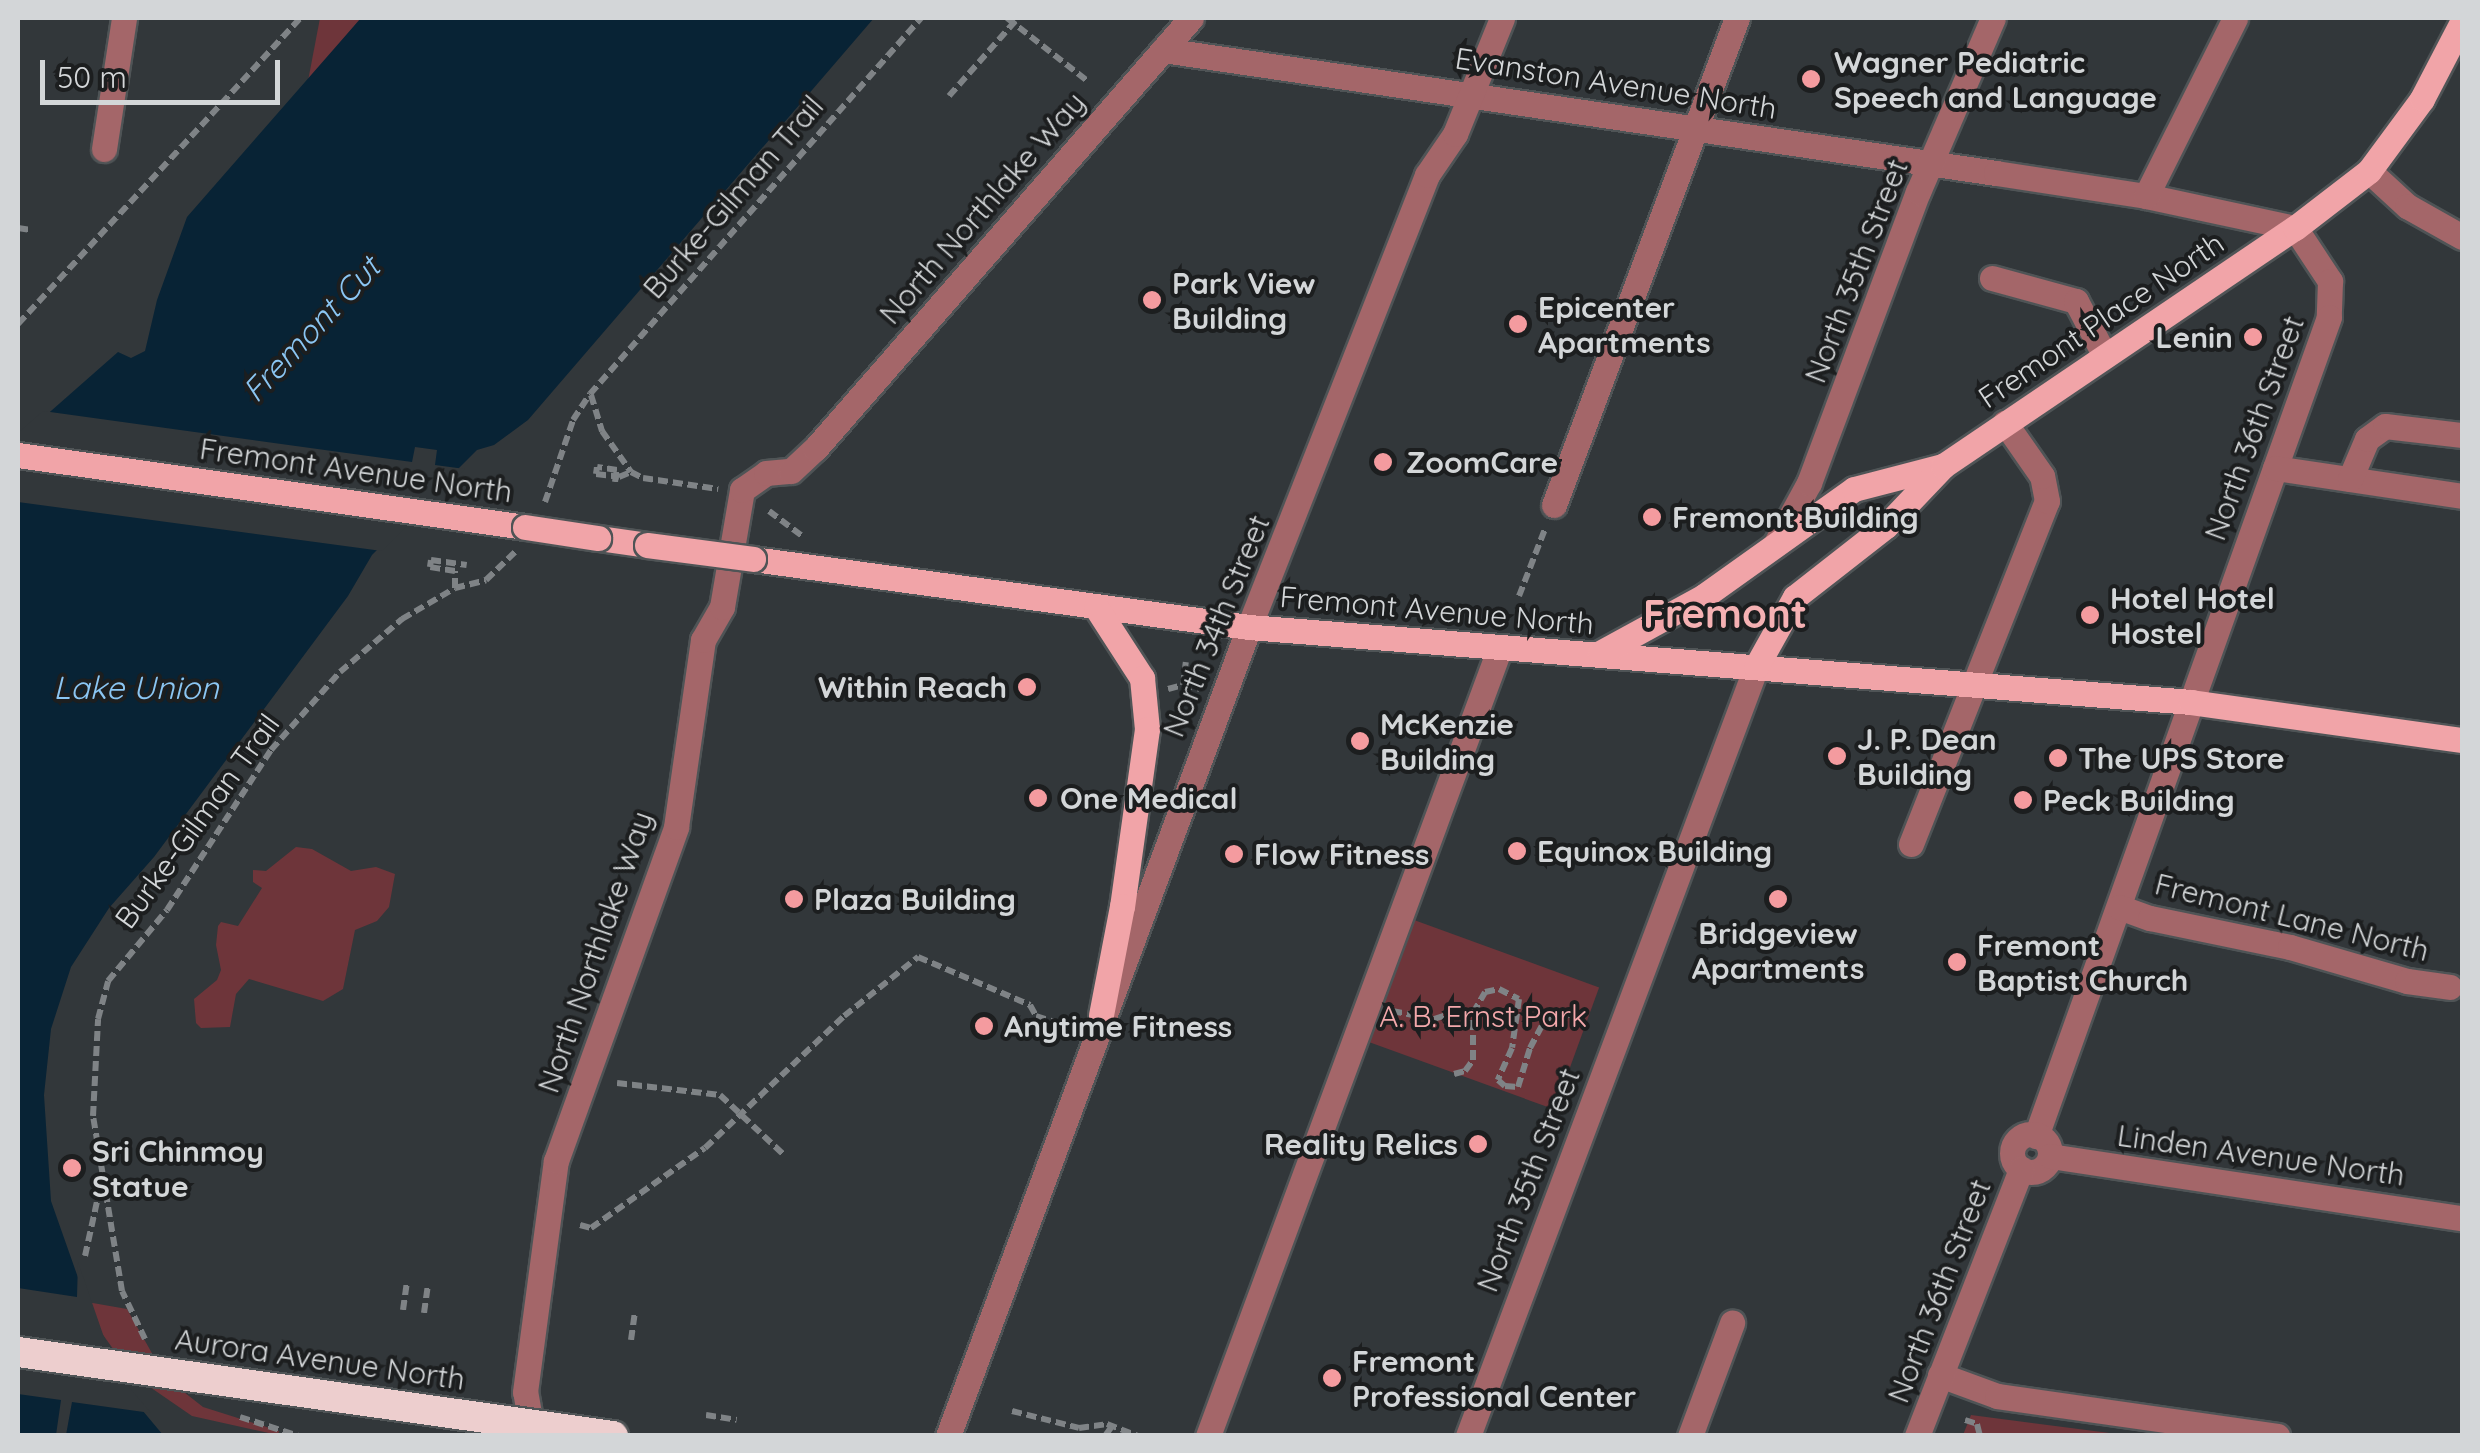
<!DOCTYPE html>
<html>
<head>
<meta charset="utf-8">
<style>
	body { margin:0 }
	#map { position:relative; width:2480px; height:1453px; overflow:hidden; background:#32373a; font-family:Quicksand,sans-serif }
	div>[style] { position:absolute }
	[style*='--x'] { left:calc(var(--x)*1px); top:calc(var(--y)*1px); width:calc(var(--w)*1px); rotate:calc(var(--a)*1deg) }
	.green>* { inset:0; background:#6e353a; transform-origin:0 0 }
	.water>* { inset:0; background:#082335 }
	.pier>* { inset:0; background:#32373a }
	.path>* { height:6px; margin-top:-3px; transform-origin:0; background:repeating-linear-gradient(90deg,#7f8386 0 10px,transparent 0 15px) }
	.roads { filter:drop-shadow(2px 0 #4f5456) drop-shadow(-2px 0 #4f5456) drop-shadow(0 2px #4f5456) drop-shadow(0 -2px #4f5456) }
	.minor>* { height:25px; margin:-12.5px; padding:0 12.5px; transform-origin:12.5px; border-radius:12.5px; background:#a46669 }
	.minor>.ring { margin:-12.5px; padding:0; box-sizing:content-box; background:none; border:25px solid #a46669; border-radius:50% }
	.major>* { height:25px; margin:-12.5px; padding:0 12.5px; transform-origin:12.5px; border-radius:12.5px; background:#f1a4a8 }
	.path-bridge>* { height:6px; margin-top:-3px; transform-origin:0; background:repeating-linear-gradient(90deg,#7f8386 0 10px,transparent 0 15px) }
	.bridges { filter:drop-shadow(2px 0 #4f5456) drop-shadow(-2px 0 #4f5456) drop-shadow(0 2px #4f5456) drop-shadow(0 -2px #4f5456) }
	.major-bridge>* { height:25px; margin:-12.5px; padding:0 12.5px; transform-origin:12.5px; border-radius:12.5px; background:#f1a4a8 }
	.highway-bridge>* { height:30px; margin:-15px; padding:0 15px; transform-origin:15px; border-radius:15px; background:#edcece }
	.dots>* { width:28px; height:28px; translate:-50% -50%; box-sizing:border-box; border:5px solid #1c1e1f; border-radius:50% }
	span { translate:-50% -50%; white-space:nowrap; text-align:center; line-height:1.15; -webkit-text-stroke:8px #1c1e1f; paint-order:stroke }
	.poi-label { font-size:30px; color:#d3d6d8; font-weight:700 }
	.left { translate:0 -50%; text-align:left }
	.right { translate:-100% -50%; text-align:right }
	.street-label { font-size:30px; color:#d3d6d8 }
	.park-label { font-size:30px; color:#f3a8ab }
	.water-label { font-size:32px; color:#8bc6f3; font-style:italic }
	.district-label { font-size:40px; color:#f5b1b3; font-weight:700 }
	.frame { position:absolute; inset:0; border:20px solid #d3d6d8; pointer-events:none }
	.scale { position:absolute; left:40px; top:60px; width:240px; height:45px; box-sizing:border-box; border:5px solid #d3d6d8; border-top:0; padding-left:12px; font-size:30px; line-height:35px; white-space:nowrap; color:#d3d6d8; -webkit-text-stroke:8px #1c1e1f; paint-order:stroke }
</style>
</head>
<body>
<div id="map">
	<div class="green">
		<i style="clip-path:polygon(320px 18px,361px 18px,308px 81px)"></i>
		<i style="clip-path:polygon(296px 847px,312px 849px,351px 871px,376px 867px,395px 874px,389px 907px,377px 921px,355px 930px,343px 989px,323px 1001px,249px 979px,236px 994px,230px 1027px,201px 1028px,196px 1023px,194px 999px,217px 980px,221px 970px,216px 945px,218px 926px,221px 922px,238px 926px,262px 888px,253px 882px,253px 870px,266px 871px)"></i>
		<i style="left:1414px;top:920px;width:197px;height:130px;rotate:20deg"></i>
		<i style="clip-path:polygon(87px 1302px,127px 1309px,166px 1378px,203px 1407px,279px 1431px,278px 1435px,192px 1416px,131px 1374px,101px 1332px)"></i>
		<i style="clip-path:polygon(1971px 1415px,2125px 1435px,1963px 1435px)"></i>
	</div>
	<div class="water">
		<i style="clip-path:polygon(361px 18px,874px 18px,528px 420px,494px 445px,477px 450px,372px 555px,348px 596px,154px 857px,109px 908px,71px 967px,51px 1029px,44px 1095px,51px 1201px,112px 1374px,163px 1435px,18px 1435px,18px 440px,118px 352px,131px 358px,145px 351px,157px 300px,187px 217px)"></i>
	</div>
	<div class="pier">
		<i style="clip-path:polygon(43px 411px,412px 462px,415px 447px,437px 450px,435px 465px,465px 469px,382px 551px,18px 502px,18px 433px)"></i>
		<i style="clip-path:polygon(78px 1262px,116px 1372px,151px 1413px,72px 1402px,66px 1435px,56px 1435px,61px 1400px,18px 1394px,18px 1288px,77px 1297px)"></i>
	</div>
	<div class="path">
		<i style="--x:1007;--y:18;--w:104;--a:38"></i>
		<i style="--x:949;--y:96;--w:104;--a:-48.5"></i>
		<i style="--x:18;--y:228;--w:13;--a:9"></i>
		<i style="--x:18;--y:324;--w:416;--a:-47.3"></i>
		<i style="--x:591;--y:395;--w:38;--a:73"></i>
		<i style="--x:602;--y:431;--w:50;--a:54.7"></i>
		<i style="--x:631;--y:472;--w:13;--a:27"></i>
		<i style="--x:643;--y:478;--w:76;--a:8.3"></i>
		<i style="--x:617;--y:470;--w:20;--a:-171"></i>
		<i style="--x:597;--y:467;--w:7;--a:98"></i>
		<i style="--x:596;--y:474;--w:23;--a:7"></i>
		<i style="--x:619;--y:477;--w:13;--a:-23"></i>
		<i style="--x:545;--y:502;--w:87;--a:-71.1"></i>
		<i style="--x:573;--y:420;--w:31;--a:-57"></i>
		<i style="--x:590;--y:394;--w:501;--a:-48.64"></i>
		<i style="--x:769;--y:511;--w:41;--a:37.1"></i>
		<i style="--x:455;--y:588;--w:17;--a:-90"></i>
		<i style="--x:455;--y:571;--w:25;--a:-171"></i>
		<i style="--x:430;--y:567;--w:7;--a:-82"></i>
		<i style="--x:431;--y:560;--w:36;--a:8"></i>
		<i style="--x:1519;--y:596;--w:72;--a:-68.8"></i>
		<i style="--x:1183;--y:685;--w:23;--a:-83"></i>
		<i style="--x:1168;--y:689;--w:16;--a:-15"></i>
		<i style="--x:1183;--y:685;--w:17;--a:13"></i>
		<i style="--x:1392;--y:1011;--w:43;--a:10.8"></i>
		<i style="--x:1434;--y:1019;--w:29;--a:-18"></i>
		<i style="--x:1462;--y:1010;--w:11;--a:15"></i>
		<i style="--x:1454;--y:1074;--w:11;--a:-15"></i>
		<i style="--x:1465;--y:1071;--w:14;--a:-54"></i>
		<i style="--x:1473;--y:1060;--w:47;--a:-90"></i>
		<i style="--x:1473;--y:1013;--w:24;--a:-60"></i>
		<i style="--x:1485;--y:992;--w:14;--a:-12"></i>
		<i style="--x:1499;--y:989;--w:22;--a:27"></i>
		<i style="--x:1519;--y:999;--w:49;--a:98.1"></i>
		<i style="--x:1512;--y:1048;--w:35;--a:114"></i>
		<i style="--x:1498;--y:1080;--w:9;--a:41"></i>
		<i style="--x:1505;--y:1086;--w:13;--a:4"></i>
		<i style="--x:1518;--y:1087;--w:41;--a:-72.9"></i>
		<i style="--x:1530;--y:1048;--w:27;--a:-62"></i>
		<i style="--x:1543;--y:1024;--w:16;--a:-47"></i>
		<i style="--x:1554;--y:1012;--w:17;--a:10"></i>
		<i style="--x:617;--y:1083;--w:104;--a:6.6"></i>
		<i style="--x:720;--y:1095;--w:86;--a:43.1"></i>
		<i style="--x:580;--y:1225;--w:11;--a:15"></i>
		<i style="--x:591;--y:1228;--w:139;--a:-35.1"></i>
		<i style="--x:705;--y:1148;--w:192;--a:-43.5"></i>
		<i style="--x:844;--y:1016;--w:95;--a:-38.6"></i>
		<i style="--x:918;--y:957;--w:122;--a:23.2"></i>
		<i style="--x:1030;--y:1005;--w:13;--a:61"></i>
		<i style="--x:1036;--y:1016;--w:36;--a:18"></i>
		<i style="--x:85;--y:1256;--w:70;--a:-77.6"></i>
		<i style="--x:403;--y:1310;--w:28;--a:-82"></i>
		<i style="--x:424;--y:1313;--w:29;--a:-82"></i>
		<i style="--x:145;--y:1339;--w:53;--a:-115.6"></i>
		<i style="--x:122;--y:1291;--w:177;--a:-99.4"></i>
		<i style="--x:93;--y:1116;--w:97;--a:-87"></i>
		<i style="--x:98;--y:1019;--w:39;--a:-75"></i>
		<i style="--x:108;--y:981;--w:92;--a:-50.3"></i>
		<i style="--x:167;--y:910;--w:191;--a:-57"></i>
		<i style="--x:271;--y:750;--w:104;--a:-48.5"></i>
		<i style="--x:340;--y:672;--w:82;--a:-40.5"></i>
		<i style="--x:402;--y:619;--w:61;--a:-30.3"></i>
		<i style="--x:455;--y:588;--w:32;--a:-14"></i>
		<i style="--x:486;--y:580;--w:42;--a:-44"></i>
		<i style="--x:631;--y:1340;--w:27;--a:-82"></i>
		<i style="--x:1012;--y:1411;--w:69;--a:14.2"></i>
		<i style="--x:1079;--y:1428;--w:28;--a:-8"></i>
		<i style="--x:1107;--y:1424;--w:34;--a:21"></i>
		<i style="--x:706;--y:1415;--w:31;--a:9"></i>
		<i style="--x:240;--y:1417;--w:62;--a:17.9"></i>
		<i style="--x:1965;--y:1420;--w:13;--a:18"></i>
		<i style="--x:1977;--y:1424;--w:12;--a:76"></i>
		<i style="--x:1105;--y:1436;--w:12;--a:-55"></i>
	</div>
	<div class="roads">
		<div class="minor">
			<i style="--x:1163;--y:50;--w:842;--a:8.4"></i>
			<i style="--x:1996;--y:173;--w:152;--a:8.7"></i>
			<i style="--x:2146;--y:196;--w:152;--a:12.1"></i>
			<i style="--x:2295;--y:228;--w:64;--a:56.6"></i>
			<i style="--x:2330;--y:281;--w:36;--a:92"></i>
			<i style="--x:2329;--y:317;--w:870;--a:109.68"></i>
			<i style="--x:104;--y:149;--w:133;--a:-81.3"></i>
			<i style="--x:2369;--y:171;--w:52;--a:42.6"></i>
			<i style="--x:2407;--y:206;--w:63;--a:29.4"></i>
			<i style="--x:2146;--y:196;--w:199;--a:-63.4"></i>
			<i style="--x:1992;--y:278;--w:87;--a:15.3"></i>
			<i style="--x:2076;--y:301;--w:62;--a:62.2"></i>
			<i style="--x:2275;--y:468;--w:189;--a:8.5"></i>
			<i style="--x:2350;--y:479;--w:43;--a:-67"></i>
			<i style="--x:2367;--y:439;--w:22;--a:-36"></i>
			<i style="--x:2385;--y:426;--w:78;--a:6.7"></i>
			<i style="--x:1554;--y:505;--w:520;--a:-69.41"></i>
			<i style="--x:1775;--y:545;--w:71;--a:-61.3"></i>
			<i style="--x:1809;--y:483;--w:311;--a:-69.5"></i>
			<i style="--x:1918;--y:192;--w:189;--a:-66.7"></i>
			<i style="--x:1911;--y:844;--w:369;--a:-68.4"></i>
			<i style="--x:2047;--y:501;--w:25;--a:-101"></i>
			<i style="--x:2042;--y:476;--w:65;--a:-124.9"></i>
			<i style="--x:2119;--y:907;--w:33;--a:20"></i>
			<i style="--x:2150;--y:918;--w:143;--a:11.7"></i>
			<i style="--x:2290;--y:947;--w:122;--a:16.2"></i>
			<i style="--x:2407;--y:981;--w:43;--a:7.9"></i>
			<i class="ring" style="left:2012px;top:1134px;width:13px;height:13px"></i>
			<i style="--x:2050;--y:1156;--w:417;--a:8.6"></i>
			<i style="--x:1940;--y:1375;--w:61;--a:20.2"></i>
			<i style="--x:1997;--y:1396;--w:283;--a:8.1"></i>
			<i style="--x:542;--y:1436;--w:21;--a:-125"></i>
			<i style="--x:530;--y:1419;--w:27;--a:-100"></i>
			<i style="--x:525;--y:1392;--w:233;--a:-82.4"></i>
			<i style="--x:556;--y:1161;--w:355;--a:-70.2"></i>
			<i style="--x:676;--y:827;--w:189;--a:-81.8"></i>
			<i style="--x:703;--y:640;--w:38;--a:-60"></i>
			<i style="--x:722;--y:607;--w:119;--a:-80.3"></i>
			<i style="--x:742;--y:490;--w:29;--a:-35"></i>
			<i style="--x:766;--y:473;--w:25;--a:-5"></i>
			<i style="--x:791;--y:471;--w:33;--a:-43"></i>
			<i style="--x:815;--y:449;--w:572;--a:-48.9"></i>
			<i style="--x:948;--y:1436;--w:863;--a:-69.59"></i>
			<i style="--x:1249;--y:627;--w:486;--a:-68.5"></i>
			<i style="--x:1427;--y:175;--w:50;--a:-55.7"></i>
			<i style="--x:1455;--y:134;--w:125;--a:-67.9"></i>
			<i style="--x:1208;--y:1436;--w:841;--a:-69.69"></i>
			<i style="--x:1468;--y:1436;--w:821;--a:-69.47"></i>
			<i style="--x:1690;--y:1436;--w:121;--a:-69.6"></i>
			<i style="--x:1917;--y:1436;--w:287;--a:-68.7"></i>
		</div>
		<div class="major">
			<i style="--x:18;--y:455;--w:512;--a:8.08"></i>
			<i style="--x:598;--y:538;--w:49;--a:8.1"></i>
			<i style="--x:753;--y:559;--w:501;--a:7.81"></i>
			<i style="--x:1249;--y:627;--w:945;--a:4.55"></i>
			<i style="--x:2191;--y:702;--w:274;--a:8"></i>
			<i style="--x:1096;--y:607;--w:85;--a:57.1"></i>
			<i style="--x:1142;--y:678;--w:51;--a:84.4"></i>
			<i style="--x:1147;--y:729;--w:179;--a:98"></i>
			<i style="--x:1122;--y:906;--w:111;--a:100.9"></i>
			<i style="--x:1600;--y:653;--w:119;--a:-28.7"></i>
			<i style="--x:1704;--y:596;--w:184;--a:-35.5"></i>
			<i style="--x:1854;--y:489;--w:92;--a:-14.5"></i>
			<i style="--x:1756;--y:667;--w:80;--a:-60.9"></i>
			<i style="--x:1795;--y:597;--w:115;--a:-38"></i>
			<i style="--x:1886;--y:526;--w:83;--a:-46.5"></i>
			<i style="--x:1943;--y:466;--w:425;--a:-34.1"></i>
			<i style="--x:2295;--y:228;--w:93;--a:-37.6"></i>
			<i style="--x:2369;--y:171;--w:89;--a:-53.6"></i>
			<i style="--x:2422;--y:99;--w:87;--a:-62.5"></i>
		</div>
	</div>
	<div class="path-bridge">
		<i style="--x:615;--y:482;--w:12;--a:-81"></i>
	</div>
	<div class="bridges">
		<div class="major-bridge">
			<i style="--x:525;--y:527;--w:74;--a:8.6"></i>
			<i style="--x:647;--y:545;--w:107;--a:7.5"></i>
		</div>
		<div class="highway-bridge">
			<i style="--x:18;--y:1352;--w:601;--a:8.04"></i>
		</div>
	</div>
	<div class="dots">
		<i style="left:1811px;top:79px;background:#f49b9f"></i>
		<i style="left:1152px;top:300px;background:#f49b9f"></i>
		<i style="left:1518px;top:324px;background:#f49b9f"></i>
		<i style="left:2253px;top:337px;background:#f49b9f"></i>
		<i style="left:1383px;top:462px;background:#f49b9f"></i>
		<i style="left:1652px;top:517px;background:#f49b9f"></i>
		<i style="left:2090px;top:615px;background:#f49b9f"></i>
		<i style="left:1027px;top:687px;background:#f49b9f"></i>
		<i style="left:1360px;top:741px;background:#f49b9f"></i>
		<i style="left:1837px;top:756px;background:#f49b9f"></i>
		<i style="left:2058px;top:758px;background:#f49b9f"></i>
		<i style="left:1038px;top:798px;background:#f49b9f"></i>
		<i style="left:2023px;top:800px;background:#f49b9f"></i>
		<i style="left:1517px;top:851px;background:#f49b9f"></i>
		<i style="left:1234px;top:854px;background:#f49b9f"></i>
		<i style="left:794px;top:899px;background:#f49b9f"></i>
		<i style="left:1778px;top:899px;background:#f49b9f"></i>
		<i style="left:1957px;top:962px;background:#f49b9f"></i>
		<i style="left:984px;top:1026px;background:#f49b9f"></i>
		<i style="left:1478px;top:1144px;background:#f49b9f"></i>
		<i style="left:72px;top:1168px;background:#f49b9f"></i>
		<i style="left:1332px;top:1378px;background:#f49b9f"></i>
	</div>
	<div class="poi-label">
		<span class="left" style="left:1834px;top:79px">Wagner Pediatric<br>Speech and Language</span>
		<span class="left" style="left:1172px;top:300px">Park View<br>Building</span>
		<span class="left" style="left:1538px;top:324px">Epicenter<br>Apartments</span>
		<span class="right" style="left:2233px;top:337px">Lenin</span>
		<span class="left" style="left:1406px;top:462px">ZoomCare</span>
		<span class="left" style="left:1672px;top:517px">Fremont Building</span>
		<span class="left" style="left:2110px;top:615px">Hotel Hotel<br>Hostel</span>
		<span class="right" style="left:1007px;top:687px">Within Reach</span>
		<span class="left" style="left:1380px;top:741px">McKenzie<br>Building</span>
		<span class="left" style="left:1857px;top:756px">J. P. Dean<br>Building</span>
		<span class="left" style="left:2078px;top:758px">The UPS Store</span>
		<span class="left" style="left:1060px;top:798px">One Medical</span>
		<span class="left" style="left:2043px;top:800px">Peck Building</span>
		<span class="left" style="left:1537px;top:851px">Equinox Building</span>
		<span class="left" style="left:1254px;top:854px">Flow Fitness</span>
		<span class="left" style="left:814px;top:899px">Plaza Building</span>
		<span style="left:1778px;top:950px">Bridgeview<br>Apartments</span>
		<span class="left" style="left:1977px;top:962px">Fremont<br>Baptist Church</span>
		<span class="left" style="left:1004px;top:1026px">Anytime Fitness</span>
		<span class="right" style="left:1458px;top:1144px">Reality Relics</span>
		<span class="left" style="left:92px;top:1168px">Sri Chinmoy<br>Statue</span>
		<span class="left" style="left:1352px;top:1378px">Fremont<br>Professional Center</span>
	</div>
	<div class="street-label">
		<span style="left:1616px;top:83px;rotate:9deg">Evanston Avenue North</span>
		<span style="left:733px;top:197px;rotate:-49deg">Burke-Gilman Trail</span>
		<span style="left:982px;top:208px;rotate:-49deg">North Northlake Way</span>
		<span style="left:1856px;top:271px;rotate:-69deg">North 35th Street</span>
		<span style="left:2101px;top:320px;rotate:-34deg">Fremont Place North</span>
		<span style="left:2254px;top:428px;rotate:-70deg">North 36th Street</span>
		<span style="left:356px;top:470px;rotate:8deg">Fremont Avenue North</span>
		<span style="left:1437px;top:610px;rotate:5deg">Fremont Avenue North</span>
		<span style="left:1216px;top:626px;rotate:-68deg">North 34th Street</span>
		<span style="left:197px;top:821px;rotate:-54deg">Burke-Gilman Trail</span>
		<span style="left:2292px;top:917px;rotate:14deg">Fremont Lane North</span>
		<span style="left:595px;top:952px;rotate:-71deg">North Northlake Way</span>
		<span style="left:2261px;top:1155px;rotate:8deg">Linden Avenue North</span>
		<span style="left:1528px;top:1180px;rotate:-69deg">North 35th Street</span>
		<span style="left:1939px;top:1291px;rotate:-69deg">North 36th Street</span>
		<span style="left:320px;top:1359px;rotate:8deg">Aurora Avenue North</span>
	</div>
	<div class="park-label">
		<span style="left:1483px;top:1016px">A. B. Ernst Park</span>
	</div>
	<div class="water-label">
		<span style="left:311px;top:329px;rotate:-47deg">Fremont Cut</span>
		<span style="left:136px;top:687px">Lake Union</span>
	</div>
	<div class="district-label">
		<span style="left:1725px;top:613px">Fremont</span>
	</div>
	<div class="frame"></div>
	<div class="scale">50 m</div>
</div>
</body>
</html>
